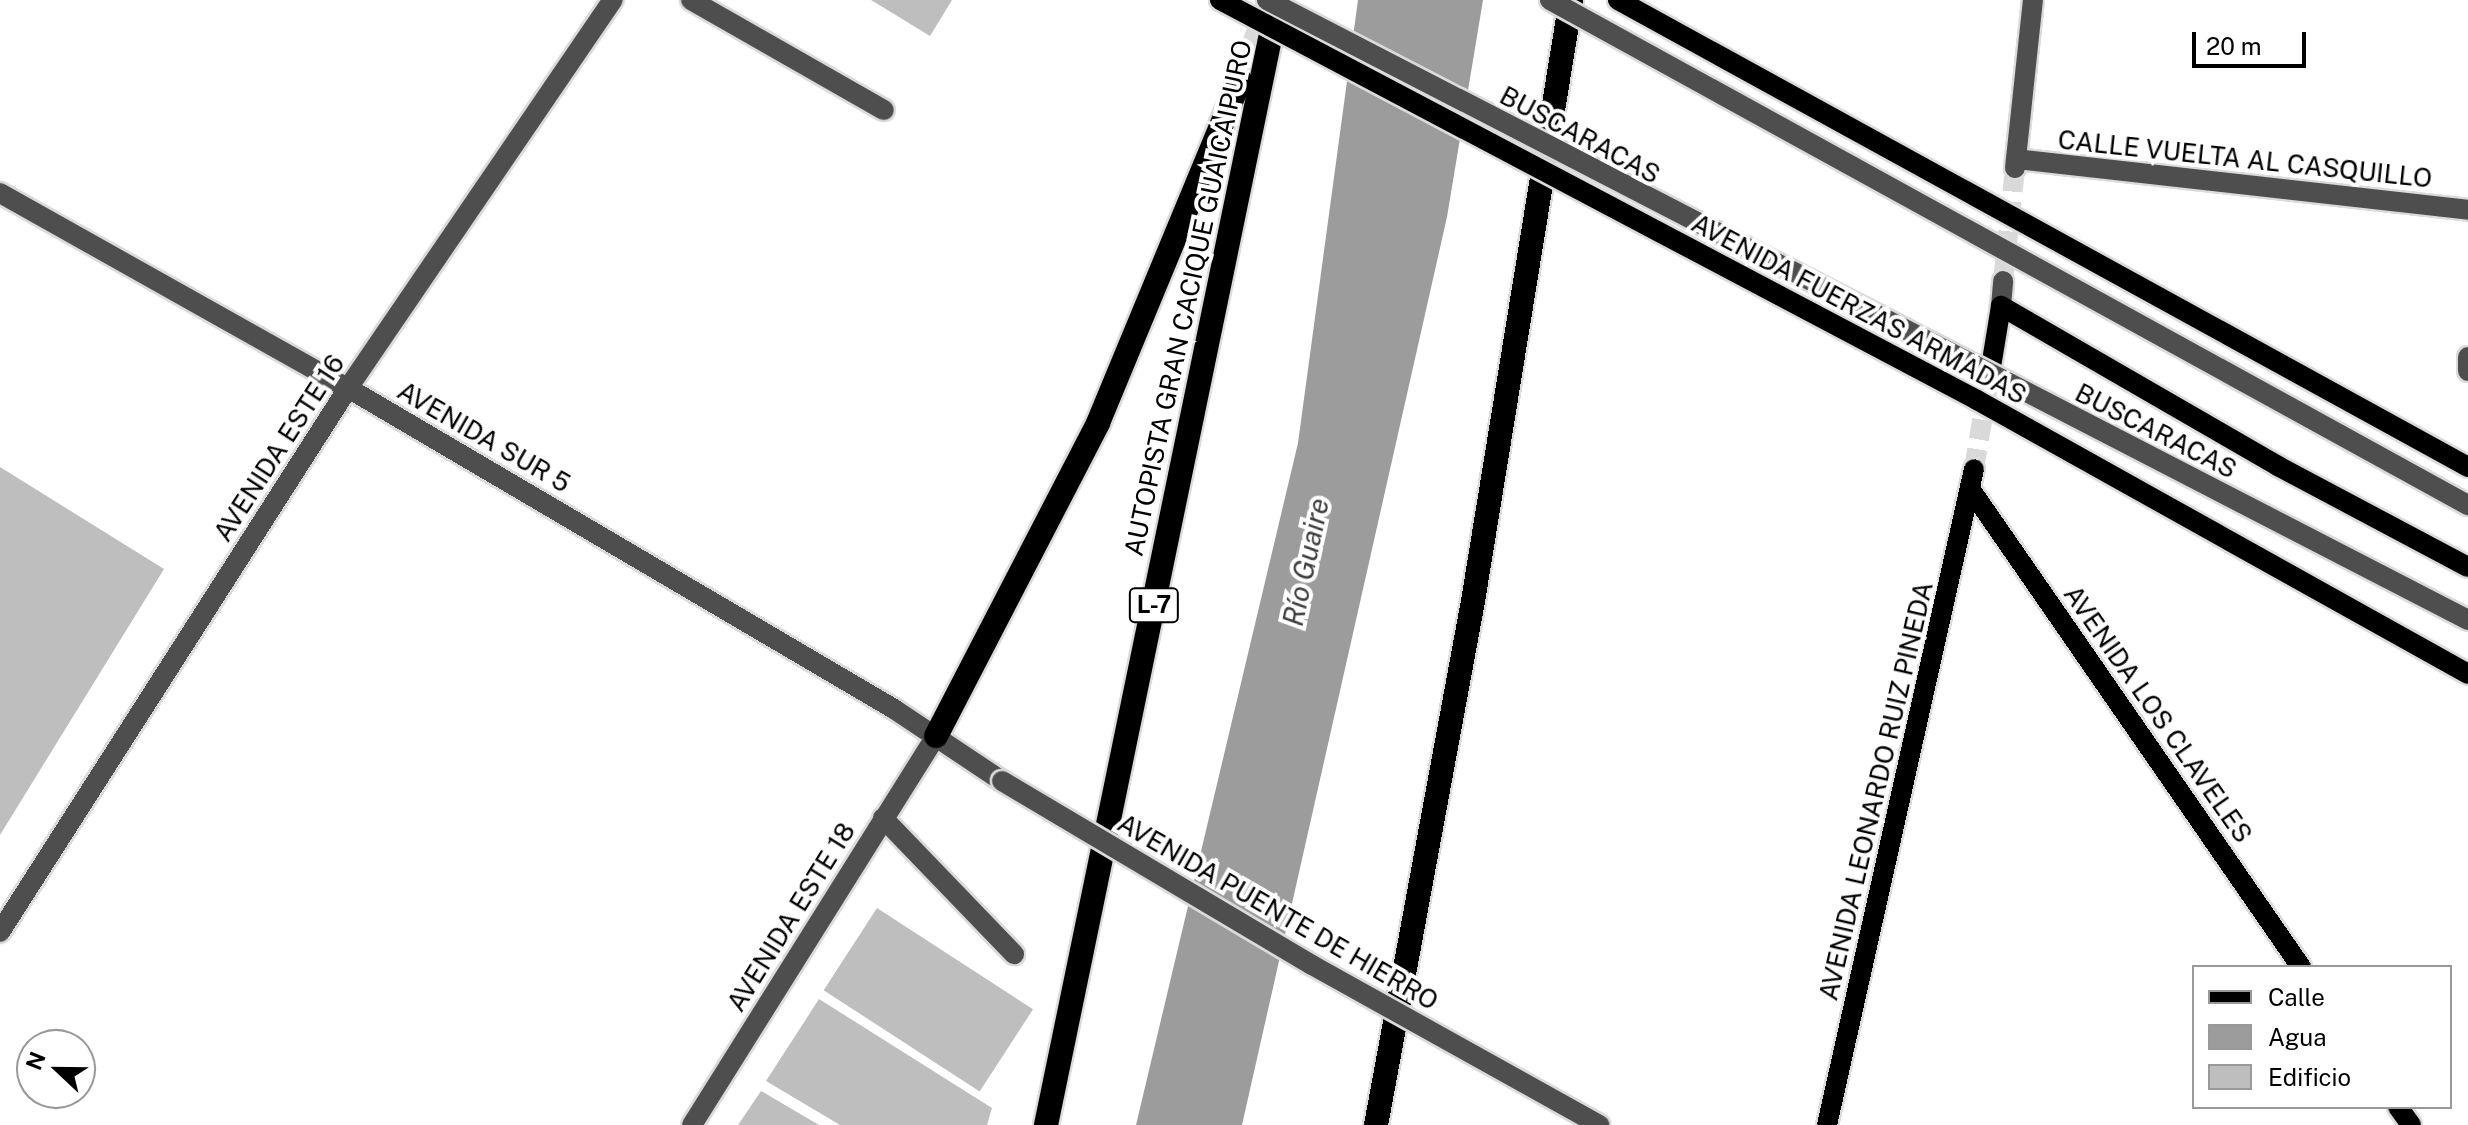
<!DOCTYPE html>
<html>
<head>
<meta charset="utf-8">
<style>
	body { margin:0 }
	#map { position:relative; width:2468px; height:1125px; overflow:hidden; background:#fff; font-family:"Public Sans",sans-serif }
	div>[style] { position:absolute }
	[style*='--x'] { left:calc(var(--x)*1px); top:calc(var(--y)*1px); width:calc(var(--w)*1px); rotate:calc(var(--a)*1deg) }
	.water>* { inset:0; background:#9c9c9c }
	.building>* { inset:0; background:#bebebe; transform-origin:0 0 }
	.minor-tunnel>* { height:20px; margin-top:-10px; transform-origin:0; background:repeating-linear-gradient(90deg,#d9d9d9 0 20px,transparent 0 30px) }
	.major-tunnel>* { height:20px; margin-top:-10px; transform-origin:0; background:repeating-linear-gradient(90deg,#d9d9d9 0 20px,transparent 0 30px) }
	.highway-tunnel>* { height:24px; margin-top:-12px; transform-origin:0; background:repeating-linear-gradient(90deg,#d9d9d9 0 24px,transparent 0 36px) }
	.roads { filter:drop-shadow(2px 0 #dbdbdb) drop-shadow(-2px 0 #dbdbdb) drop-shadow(0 2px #dbdbdb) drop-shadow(0 -2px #dbdbdb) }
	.minor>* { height:20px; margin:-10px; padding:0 10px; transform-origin:10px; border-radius:10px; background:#4e4e4e }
	.major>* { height:20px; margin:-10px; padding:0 10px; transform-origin:10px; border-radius:10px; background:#000 }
	.highway>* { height:24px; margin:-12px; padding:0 12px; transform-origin:12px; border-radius:12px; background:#000 }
	.bridges { filter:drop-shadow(2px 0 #dbdbdb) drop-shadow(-2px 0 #dbdbdb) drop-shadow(0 2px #dbdbdb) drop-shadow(0 -2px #dbdbdb) }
	.minor-bridge>* { height:20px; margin:-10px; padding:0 10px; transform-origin:10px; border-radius:10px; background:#4e4e4e }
	.major-bridge>* { height:20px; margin:-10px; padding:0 10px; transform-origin:10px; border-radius:10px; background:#000 }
	span { translate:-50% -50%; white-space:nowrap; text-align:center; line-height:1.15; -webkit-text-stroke:8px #fff; paint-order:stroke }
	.shield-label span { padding:2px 6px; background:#fff; border:2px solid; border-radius:6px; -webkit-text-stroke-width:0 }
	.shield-label { font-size:24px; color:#000; font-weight:700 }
	.street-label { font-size:26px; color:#000 }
	.water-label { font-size:28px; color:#3d3d3d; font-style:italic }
	.legend { position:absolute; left:2192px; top:965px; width:260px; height:144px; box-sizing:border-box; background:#fff; border:2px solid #999; margin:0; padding:10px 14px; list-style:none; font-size:24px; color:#000 }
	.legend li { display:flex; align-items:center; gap:16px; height:40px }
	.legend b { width:40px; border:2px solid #999 }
	.north { position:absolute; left:16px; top:1029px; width:80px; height:80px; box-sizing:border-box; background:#fff; border:2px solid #999; border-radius:50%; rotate:292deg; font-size:22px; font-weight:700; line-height:32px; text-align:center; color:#000 }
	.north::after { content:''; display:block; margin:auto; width:28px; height:36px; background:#000; clip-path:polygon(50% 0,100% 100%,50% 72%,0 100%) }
	.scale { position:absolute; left:2192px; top:32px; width:114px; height:36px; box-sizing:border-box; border:4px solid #000; border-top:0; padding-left:10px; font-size:24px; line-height:28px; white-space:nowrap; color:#000; -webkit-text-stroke:6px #fff; paint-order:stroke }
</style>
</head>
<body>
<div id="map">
	<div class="water">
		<i style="clip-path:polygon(1358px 0,1483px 0,1447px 217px,1242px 1125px,1136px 1125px,1298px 443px)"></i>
	</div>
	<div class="building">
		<i style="clip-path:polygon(871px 0,952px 0,930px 36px)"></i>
		<i style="clip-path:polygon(0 467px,164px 569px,0 835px)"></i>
		<i style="left:877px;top:908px;width:186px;height:98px;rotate:33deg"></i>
		<i style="clip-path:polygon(819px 999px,992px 1108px,987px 1125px,840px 1125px,766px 1081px)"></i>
		<i style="clip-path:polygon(761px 1091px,819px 1125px,738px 1125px)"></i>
	</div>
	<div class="minor-tunnel">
		<i style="--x:2003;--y:281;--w:114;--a:-83.9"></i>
	</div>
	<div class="major-tunnel">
		<i style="--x:1974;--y:469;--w:103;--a:-80.5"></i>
	</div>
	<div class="highway-tunnel">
		<i style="--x:1240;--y:80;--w:84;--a:-69"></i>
	</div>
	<div class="roads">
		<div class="minor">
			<i style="--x:691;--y:0;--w:222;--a:29.7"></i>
			<i style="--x:2016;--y:159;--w:455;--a:6.4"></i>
			<i style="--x:2015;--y:168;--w:169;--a:-83.9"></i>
			<i style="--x:0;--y:193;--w:399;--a:29.3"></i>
			<i style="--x:348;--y:388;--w:633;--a:30.45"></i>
			<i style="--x:894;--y:709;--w:130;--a:33.7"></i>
			<i style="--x:2001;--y:306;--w:25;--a:-85"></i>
			<i style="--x:2468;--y:357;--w:14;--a:90"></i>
			<i style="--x:883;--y:818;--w:189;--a:46.1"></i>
			<i style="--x:0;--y:932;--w:646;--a:-57.39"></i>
			<i style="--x:348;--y:388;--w:470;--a:-55.7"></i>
			<i style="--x:692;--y:1125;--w:459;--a:-57.9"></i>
		</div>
		<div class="major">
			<i style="--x:1991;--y:367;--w:62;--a:-80.7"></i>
			<i style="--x:2001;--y:306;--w:320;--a:30"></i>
			<i style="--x:2278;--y:466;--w:215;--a:28"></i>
			<i style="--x:1971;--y:490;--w:580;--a:55.32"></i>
			<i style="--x:2398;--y:1107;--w:22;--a:54"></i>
			<i style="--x:1827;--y:1125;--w:672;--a:-77.37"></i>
		</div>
		<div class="highway">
			<i style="--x:936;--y:736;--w:352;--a:-62.6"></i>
			<i style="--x:1098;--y:423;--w:371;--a:-67.5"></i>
			<i style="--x:1046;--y:1125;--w:1149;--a:-78.35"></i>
			<i style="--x:1376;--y:1125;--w:533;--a:-79.51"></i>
			<i style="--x:1473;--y:601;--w:609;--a:-80.74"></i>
		</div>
	</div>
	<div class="bridges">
		<div class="minor-bridge">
			<i style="--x:1267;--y:0;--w:1352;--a:27.3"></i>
			<i style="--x:1550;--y:0;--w:1048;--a:28.82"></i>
			<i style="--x:1002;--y:781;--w:360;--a:30.7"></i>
			<i style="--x:1312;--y:965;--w:329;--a:29.1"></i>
		</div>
		<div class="major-bridge">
			<i style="--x:1220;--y:0;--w:856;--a:27.85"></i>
			<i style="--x:1977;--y:400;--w:562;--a:29.16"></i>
			<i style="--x:1618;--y:0;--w:970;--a:28.78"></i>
		</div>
	</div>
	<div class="shield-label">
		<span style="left:1154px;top:605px">L-7</span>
	</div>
	<div class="street-label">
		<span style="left:1580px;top:135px;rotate:28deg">BUSCARACAS</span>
		<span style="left:2245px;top:159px;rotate:6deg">CALLE VUELTA AL CASQUILLO</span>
		<span style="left:1188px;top:298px;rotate:-78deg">AUTOPISTA GRAN CACIQUE GUAICAIPURO</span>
		<span style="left:1859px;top:309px;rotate:28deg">AVENIDA FUERZAS ARMADAS</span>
		<span style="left:2156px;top:431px;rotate:27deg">BUSCARACAS</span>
		<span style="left:484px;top:437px;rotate:30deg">AVENIDA SUR 5</span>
		<span style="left:279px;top:448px;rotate:-57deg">AVENIDA ESTE 16</span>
		<span style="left:2158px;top:714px;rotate:55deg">AVENIDA LOS CLAVELES</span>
		<span style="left:1876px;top:791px;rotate:-77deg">AVENIDA LEONARDO RUIZ PINEDA</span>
		<span style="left:1278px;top:912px;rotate:30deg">AVENIDA PUENTE DE HIERRO</span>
		<span style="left:791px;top:917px;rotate:-58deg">AVENIDA ESTE 18</span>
	</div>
	<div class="water-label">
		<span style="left:1306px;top:562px;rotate:-78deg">Río Guaire</span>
	</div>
	<ul class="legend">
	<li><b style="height:10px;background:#000"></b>Calle</li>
	<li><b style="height:22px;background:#9c9c9c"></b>Agua</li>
	<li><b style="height:22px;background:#bebebe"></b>Edificio</li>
	</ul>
	<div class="north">N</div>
	<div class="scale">20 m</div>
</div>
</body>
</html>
